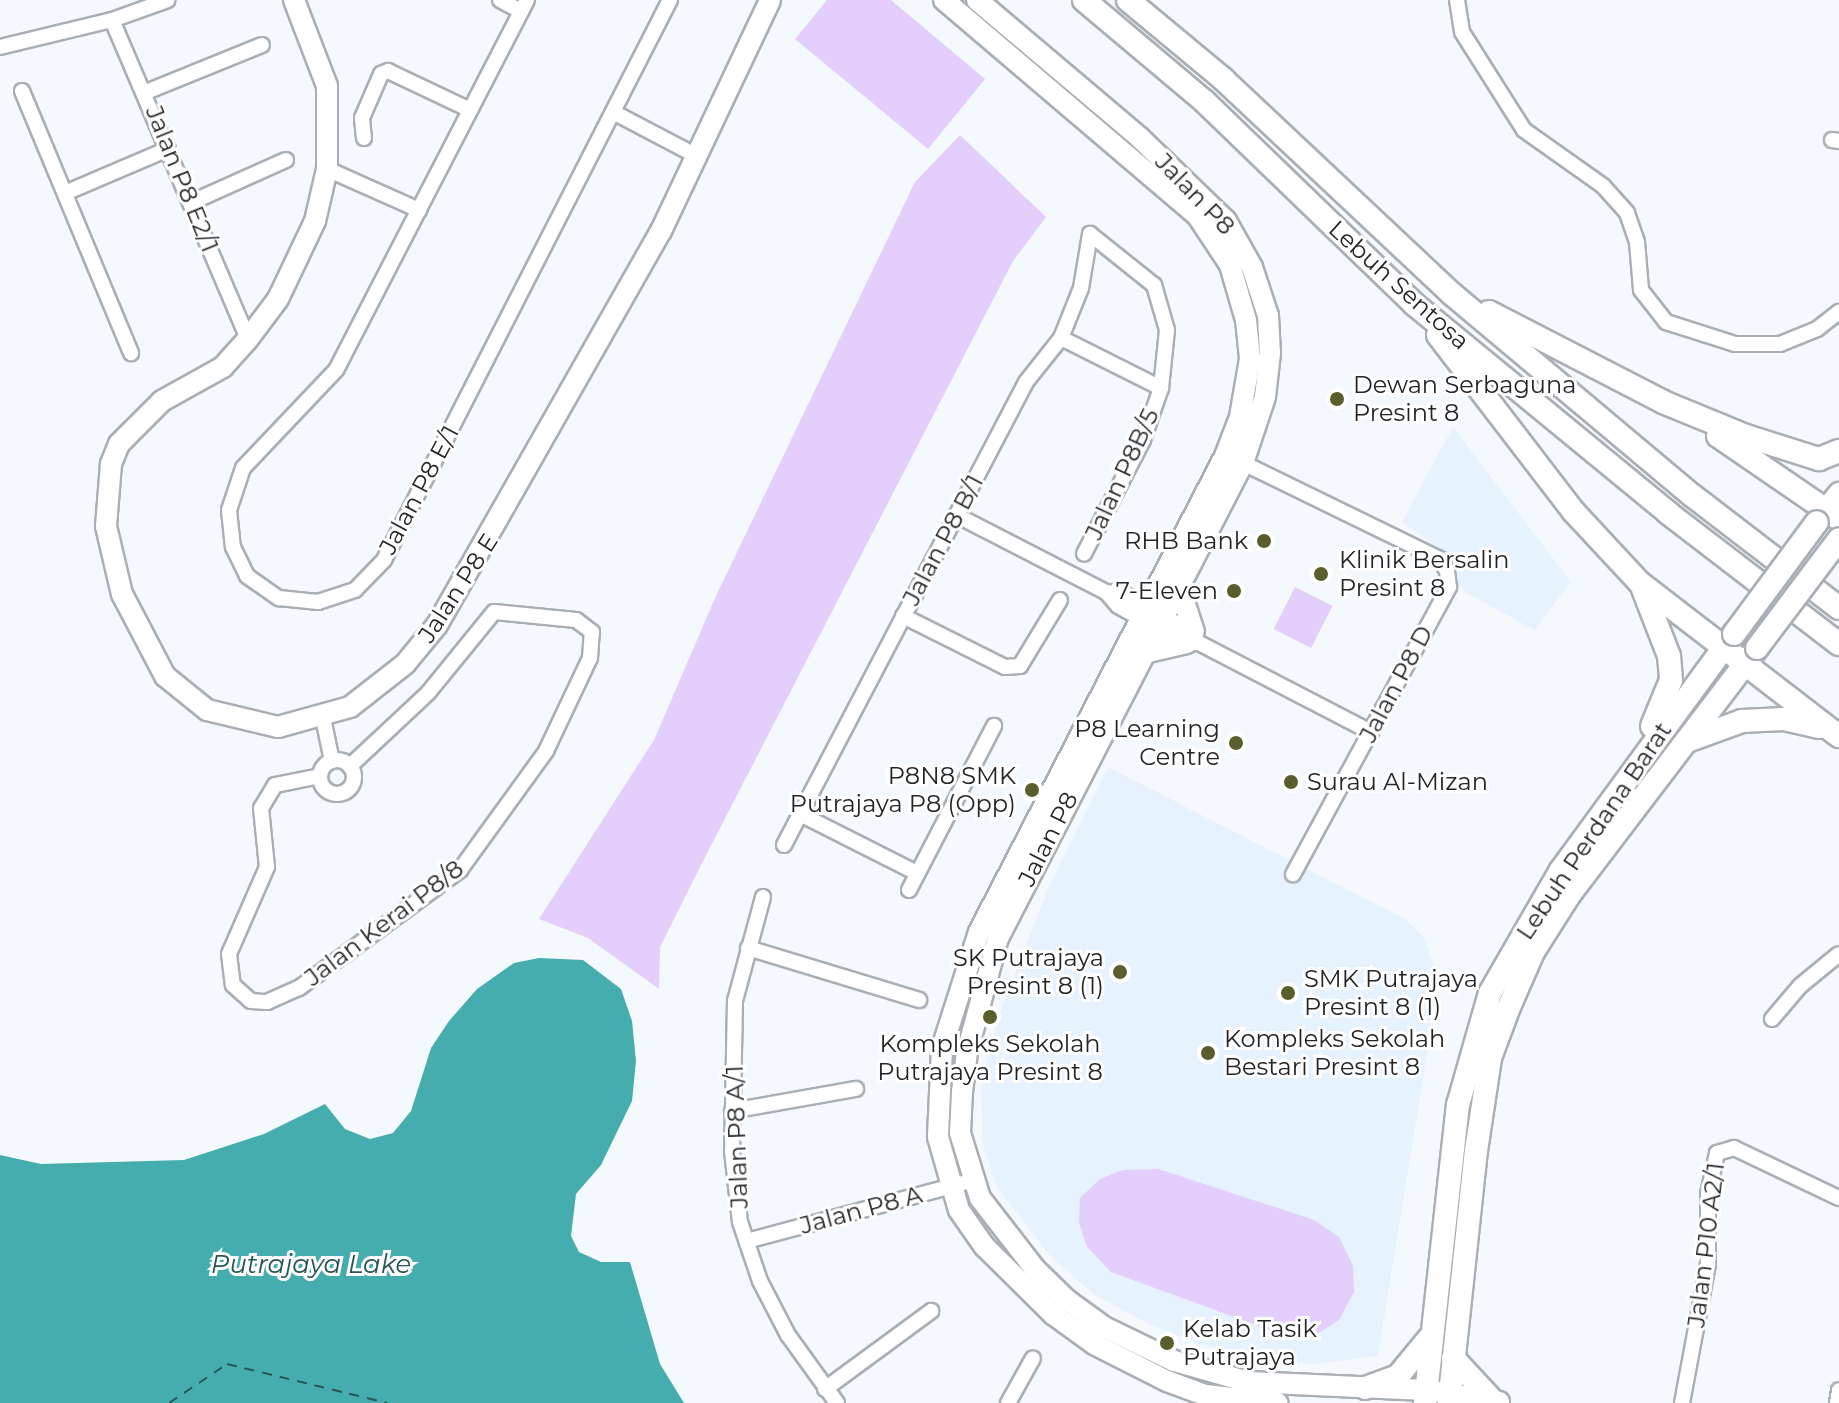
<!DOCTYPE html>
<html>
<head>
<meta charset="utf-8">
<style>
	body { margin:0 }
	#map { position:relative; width:1839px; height:1403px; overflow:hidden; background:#f4f9fe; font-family:Montserrat,sans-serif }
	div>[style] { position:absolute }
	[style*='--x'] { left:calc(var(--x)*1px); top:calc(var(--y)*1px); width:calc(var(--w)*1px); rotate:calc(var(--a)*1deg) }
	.built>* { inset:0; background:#e6f2fe }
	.green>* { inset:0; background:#e3cefc; transform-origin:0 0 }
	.water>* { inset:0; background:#45adad }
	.ferry>* { height:2px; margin-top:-1px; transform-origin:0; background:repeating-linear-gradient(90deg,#285555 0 10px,transparent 0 18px) }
	.roads { filter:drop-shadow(2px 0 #a9afb5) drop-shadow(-2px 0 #a9afb5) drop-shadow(0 2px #a9afb5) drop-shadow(0 -2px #a9afb5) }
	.street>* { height:14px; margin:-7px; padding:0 7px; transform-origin:7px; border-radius:7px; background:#fff }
	.street>.ring { margin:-7px; padding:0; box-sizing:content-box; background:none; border:14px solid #fff; border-radius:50% }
	.secondary>* { height:20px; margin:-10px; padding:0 10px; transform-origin:10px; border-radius:10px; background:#fff }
	.primary>* { height:22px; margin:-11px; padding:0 11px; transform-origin:11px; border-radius:11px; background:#fff }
	.bridges { filter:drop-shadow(2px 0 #a9afb5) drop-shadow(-2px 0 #a9afb5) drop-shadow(0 2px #a9afb5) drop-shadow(0 -2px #a9afb5) }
	.primary-bridge>* { height:22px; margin:-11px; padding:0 11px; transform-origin:11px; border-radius:11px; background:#fff }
	.dots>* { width:22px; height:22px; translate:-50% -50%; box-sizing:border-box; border:4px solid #fff; border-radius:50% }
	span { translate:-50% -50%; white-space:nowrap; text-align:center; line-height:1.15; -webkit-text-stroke:6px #fff; paint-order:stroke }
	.street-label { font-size:24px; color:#232527 }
	.poi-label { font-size:24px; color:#232527 }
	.left { translate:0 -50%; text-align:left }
	.right { translate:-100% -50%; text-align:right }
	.water-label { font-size:26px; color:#285555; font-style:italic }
</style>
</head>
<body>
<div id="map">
	<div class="built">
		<i style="clip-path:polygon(1453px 427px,1571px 582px,1535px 630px,1468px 594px,1457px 583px,1448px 554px,1402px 522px)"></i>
		<i style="clip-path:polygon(1108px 767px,1405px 919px,1425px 939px,1433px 965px,1435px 1004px,1378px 1356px,1312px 1364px,1265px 1359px,1199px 1344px,1147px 1323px,1095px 1295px,1052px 1258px,998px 1189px,983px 1146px,981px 1086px,997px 1020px,1049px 886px)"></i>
	</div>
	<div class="green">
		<i style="clip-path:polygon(827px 0,891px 0,985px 79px,928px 149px,795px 39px)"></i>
		<i style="clip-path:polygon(960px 135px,1046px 217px,1013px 261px,704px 859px,660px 947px,659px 989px,588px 938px,539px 919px,654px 740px,715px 598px,915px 182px)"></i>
		<i style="left:1295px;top:587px;width:42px;height:47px;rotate:27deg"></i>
		<i style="clip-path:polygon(1158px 1169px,1314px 1220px,1339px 1237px,1353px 1266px,1354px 1292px,1339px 1320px,1319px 1333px,1284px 1335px,1111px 1272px,1087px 1247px,1079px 1222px,1080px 1198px,1100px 1179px,1123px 1170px)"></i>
	</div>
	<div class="water">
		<i style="clip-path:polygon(539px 958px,583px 960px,621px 989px,632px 1021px,636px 1061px,632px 1101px,601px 1165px,576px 1194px,571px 1236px,579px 1252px,601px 1262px,630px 1262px,660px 1364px,684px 1403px,0 1403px,0 1155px,41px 1164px,184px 1160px,264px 1134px,325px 1104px,345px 1129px,370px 1139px,393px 1133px,411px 1111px,431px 1048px,449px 1021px,477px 989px,514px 963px)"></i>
	</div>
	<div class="ferry">
		<i style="--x:169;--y:1403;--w:70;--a:-33.9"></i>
		<i style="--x:227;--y:1364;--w:165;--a:13.7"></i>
	</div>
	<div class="roads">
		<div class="street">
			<i style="--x:500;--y:0;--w:24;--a:28"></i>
			<i style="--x:527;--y:0;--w:416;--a:117.3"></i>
			<i style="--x:336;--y:370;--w:135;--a:133.5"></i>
			<i style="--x:243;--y:468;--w:44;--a:108.4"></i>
			<i style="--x:229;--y:510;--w:37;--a:84"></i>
			<i style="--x:233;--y:547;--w:32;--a:64"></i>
			<i style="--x:247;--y:576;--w:39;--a:35"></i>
			<i style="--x:279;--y:598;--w:39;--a:6"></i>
			<i style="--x:318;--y:602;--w:39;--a:-18"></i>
			<i style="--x:355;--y:590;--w:42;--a:-46"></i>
			<i style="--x:384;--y:560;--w:629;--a:-62.95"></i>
			<i style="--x:1457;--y:0;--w:32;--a:81"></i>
			<i style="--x:1462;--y:32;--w:116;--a:57.7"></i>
			<i style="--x:1524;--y:130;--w:97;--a:35.3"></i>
			<i style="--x:1603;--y:186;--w:36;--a:48"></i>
			<i style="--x:1627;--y:213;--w:31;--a:71"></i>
			<i style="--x:1637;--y:242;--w:48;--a:85.2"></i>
			<i style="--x:1641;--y:290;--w:41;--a:52"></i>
			<i style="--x:1666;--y:322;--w:72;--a:17.7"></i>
			<i style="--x:1735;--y:344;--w:45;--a:0"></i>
			<i style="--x:1780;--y:344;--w:40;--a:-22"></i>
			<i style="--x:1817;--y:329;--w:28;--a:-38"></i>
			<i style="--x:112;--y:20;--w:347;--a:66.9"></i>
			<i style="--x:0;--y:47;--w:115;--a:-13.6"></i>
			<i style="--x:112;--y:20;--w:59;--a:-19.7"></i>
			<i style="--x:22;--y:91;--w:284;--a:67.4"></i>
			<i style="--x:146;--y:92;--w:125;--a:-22.1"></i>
			<i style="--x:613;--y:112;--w:93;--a:27.7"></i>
			<i style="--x:364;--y:138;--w:20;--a:-96"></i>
			<i style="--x:362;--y:118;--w:48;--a:-66.6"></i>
			<i style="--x:381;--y:74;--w:8;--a:-23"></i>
			<i style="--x:388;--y:71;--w:91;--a:25.4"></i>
			<i style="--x:1832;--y:140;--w:7;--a:8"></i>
			<i style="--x:327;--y:169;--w:101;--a:24"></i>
			<i style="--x:65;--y:193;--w:112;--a:-23.1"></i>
			<i style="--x:192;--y:202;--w:103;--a:-24.1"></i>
			<i style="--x:1061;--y:338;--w:112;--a:26.6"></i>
			<i style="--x:1243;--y:463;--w:219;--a:26"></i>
			<i style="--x:1440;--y:559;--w:14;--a:60"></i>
			<i style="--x:1447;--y:571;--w:16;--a:83"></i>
			<i style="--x:1449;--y:587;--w:327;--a:118.5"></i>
			<i style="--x:956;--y:515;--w:169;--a:27.2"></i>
			<i style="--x:1106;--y:592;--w:18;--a:6"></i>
			<i style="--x:1124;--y:594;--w:80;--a:29.1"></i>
			<i style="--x:1106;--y:592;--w:18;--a:49"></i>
			<i style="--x:1118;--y:606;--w:23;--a:29"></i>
			<i style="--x:1138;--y:617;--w:55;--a:28"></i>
			<i style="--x:1187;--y:643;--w:12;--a:0"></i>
			<i style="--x:1199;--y:643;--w:194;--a:27.4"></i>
			<i style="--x:903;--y:616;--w:114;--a:26.6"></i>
			<i style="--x:1005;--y:667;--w:15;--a:-4"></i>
			<i style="--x:1020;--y:666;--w:77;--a:-58.8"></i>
			<i style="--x:323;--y:718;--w:44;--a:78.2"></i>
			<i class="ring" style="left:320px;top:760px;width:20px;height:20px"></i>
			<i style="--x:320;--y:776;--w:46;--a:168.7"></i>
			<i style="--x:275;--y:785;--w:27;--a:121"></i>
			<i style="--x:261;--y:808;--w:59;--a:84.2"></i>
			<i style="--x:267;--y:867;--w:95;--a:113.6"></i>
			<i style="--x:229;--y:954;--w:31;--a:83"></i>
			<i style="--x:233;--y:985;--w:24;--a:42"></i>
			<i style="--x:251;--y:1001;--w:16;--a:4"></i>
			<i style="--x:267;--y:1002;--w:35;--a:-24"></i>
			<i style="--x:299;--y:988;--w:200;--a:-36.2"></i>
			<i style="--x:460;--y:870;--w:147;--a:-54.1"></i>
			<i style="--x:546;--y:751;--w:103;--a:-64.7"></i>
			<i style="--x:590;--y:658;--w:26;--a:-86"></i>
			<i style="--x:592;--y:632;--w:20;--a:-143"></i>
			<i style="--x:576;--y:620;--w:82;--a:-174.4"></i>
			<i style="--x:494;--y:612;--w:104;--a:129.2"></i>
			<i style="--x:428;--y:693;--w:107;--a:136.9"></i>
			<i style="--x:800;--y:814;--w:131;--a:26.8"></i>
			<i style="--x:784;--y:845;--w:522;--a:-62.4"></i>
			<i style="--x:1026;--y:382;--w:56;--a:-51.5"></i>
			<i style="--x:1061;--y:338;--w:54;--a:-68.2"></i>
			<i style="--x:1081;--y:288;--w:55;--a:-80.5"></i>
			<i style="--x:1090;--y:234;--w:82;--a:38.6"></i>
			<i style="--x:1154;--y:285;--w:47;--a:73.9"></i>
			<i style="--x:1167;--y:330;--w:58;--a:95.9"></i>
			<i style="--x:1161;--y:388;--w:55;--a:109.1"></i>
			<i style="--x:1143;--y:440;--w:128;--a:117.4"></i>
			<i style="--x:909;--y:890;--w:185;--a:-62.6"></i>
			<i style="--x:763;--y:897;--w:108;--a:105.1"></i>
			<i style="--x:735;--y:1001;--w:150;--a:91.1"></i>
			<i style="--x:732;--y:1151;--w:71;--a:83.6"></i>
			<i style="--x:740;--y:1222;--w:62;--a:71.3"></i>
			<i style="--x:760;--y:1281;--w:61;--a:62.6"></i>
			<i style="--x:788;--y:1335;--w:84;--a:54.2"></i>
			<i style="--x:748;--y:948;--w:179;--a:16.9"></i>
			<i style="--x:1772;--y:1019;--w:43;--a:-49.7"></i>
			<i style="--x:1800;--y:986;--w:50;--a:-39.4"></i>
			<i style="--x:732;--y:1111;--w:126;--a:-10.1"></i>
			<i style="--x:747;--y:1241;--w:236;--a:-15"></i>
			<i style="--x:825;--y:1389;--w:132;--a:-36.3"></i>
			<i style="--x:1008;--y:1403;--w:51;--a:-60.9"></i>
			<i style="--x:1682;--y:1403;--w:141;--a:-79.4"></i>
			<i style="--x:1708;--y:1264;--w:70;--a:-90"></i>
			<i style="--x:1708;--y:1194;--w:42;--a:-77.6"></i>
			<i style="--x:1717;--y:1153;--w:18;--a:-16"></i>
			<i style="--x:1734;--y:1148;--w:116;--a:25.5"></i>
			<i style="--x:1837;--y:1403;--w:13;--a:-81"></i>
		</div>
		<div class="secondary">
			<i style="--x:294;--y:0;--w:92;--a:69"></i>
			<i style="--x:327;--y:86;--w:83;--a:90"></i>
			<i style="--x:327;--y:169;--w:53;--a:103"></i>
			<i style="--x:315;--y:221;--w:86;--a:115.4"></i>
			<i style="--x:278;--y:299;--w:50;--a:126.9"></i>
			<i style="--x:248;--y:339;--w:38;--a:132"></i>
			<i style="--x:223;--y:367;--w:70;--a:150.9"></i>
			<i style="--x:162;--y:401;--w:61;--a:135"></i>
			<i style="--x:119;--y:444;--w:22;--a:112"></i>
			<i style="--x:111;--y:464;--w:62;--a:94.6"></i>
			<i style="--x:106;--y:526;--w:70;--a:76.8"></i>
			<i style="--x:122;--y:594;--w:93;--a:62.3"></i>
			<i style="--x:165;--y:676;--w:54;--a:39"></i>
			<i style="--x:207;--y:710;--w:73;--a:13.5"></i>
			<i style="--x:278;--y:727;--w:75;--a:-15.5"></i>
			<i style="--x:350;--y:707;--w:70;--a:-38"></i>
			<i style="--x:405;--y:664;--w:50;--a:-50.6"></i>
			<i style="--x:437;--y:625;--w:453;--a:-60.4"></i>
			<i style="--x:661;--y:231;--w:255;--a:-64.7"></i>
			<i style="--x:944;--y:0;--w:332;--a:40.4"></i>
			<i style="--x:1197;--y:215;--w:60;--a:56.6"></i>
			<i style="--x:1230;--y:265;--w:57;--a:73.8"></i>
			<i style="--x:1246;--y:320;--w:39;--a:84"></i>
			<i style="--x:1250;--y:359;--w:59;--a:99.8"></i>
			<i style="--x:1240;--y:417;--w:42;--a:111"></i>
			<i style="--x:1225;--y:456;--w:536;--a:117.33"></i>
			<i style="--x:979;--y:932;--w:122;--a:107.7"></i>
			<i style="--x:942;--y:1048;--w:89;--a:92.6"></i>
			<i style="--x:938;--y:1137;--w:76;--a:74"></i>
			<i style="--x:959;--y:1210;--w:44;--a:55.2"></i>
			<i style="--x:984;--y:1246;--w:98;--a:44.6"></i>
			<i style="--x:1054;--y:1315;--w:49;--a:35.9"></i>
			<i style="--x:1094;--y:1344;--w:82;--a:26.9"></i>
			<i style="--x:1167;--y:1381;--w:40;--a:20.2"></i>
			<i style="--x:1205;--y:1395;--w:73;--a:6.3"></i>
			<i style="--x:977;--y:0;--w:212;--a:40.2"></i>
			<i style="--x:1139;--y:137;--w:121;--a:44"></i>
			<i style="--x:1226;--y:221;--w:53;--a:60.5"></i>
			<i style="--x:1252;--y:267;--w:52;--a:71.9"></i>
			<i style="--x:1268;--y:316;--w:37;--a:87"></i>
			<i style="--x:1270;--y:353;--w:44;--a:96.5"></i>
			<i style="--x:1265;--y:397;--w:70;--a:108.4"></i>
			<i style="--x:1243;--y:463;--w:534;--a:117.28"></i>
			<i style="--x:998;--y:938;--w:118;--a:105.2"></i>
			<i style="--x:967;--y:1052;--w:40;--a:97.1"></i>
			<i style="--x:962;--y:1092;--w:41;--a:92.8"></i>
			<i style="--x:960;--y:1133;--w:68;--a:72.9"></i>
			<i style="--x:980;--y:1198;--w:90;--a:52.2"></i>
			<i style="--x:1035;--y:1269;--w:45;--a:44.1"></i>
			<i style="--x:1067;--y:1300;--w:46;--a:36.1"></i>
			<i style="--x:1104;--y:1327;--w:78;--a:25.9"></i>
			<i style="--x:1174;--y:1361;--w:77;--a:15.8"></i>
			<i style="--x:1248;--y:1382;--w:178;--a:2.6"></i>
			<i style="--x:1426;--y:1390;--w:74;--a:9.3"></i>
			<i style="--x:1826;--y:509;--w:21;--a:-51"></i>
			<i style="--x:1179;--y:586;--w:48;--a:71.9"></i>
			<i style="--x:1144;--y:653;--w:44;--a:-13.1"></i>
		</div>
		<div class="primary">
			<i style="--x:1084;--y:0;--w:157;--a:40.1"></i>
			<i style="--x:1204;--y:101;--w:292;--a:44"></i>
			<i style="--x:1414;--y:304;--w:329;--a:39.4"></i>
			<i style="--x:1668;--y:513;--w:215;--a:37.5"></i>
			<i style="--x:1128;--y:0;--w:124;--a:39.7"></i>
			<i style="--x:1223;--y:79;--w:314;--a:43.2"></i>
			<i style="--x:1452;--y:294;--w:314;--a:40"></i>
			<i style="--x:1693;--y:496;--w:184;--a:37.5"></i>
			<i style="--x:1489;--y:312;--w:196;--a:27.3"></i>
			<i style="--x:1663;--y:402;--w:90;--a:22.3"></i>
			<i style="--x:1746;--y:436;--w:77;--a:17.5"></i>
			<i style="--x:1819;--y:459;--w:22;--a:-22"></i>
			<i style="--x:1438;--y:335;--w:223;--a:52.5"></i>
			<i style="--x:1574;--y:512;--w:97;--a:47.1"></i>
			<i style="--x:1640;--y:583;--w:251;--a:37.6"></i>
			<i style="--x:1718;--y:436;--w:147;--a:34.4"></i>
			<i style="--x:1643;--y:589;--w:72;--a:68.8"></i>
			<i style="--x:1669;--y:656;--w:24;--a:85"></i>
			<i style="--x:1671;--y:680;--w:50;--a:112.4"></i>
			<i style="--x:1690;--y:740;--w:55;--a:-20.1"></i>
			<i style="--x:1742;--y:721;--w:42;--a:-2.7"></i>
			<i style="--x:1784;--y:719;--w:36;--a:13"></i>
			<i style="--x:1453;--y:1358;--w:59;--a:47.1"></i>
			<i style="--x:1365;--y:1388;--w:35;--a:-20"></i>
			<i style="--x:1398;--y:1376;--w:50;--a:-50.6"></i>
			<i style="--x:1425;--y:1403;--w:300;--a:-83.7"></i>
			<i style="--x:1458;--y:1105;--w:116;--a:-74.1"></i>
			<i style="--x:1490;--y:993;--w:142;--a:-60"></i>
			<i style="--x:1561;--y:870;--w:293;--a:-53.8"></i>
			<i style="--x:1449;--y:1403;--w:253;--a:-83.9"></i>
			<i style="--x:1476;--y:1151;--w:94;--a:-81.4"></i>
			<i style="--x:1490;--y:1058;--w:54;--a:-69.6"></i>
			<i style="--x:1509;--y:1007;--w:60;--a:-66.4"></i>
			<i style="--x:1533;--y:952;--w:67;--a:-57.7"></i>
			<i style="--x:1569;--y:895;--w:310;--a:-52.7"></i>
		</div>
	</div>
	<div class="bridges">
		<div class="primary-bridge">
			<i style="--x:1734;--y:634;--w:139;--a:-53.5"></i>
			<i style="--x:1757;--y:648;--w:136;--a:-53"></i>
		</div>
	</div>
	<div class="dots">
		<i style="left:1337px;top:399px;background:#5a5e2c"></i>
		<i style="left:1264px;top:541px;background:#5a5e2c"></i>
		<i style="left:1321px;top:574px;background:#5a5e2c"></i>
		<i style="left:1234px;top:591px;background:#5a5e2c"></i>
		<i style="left:1236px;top:743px;background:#5a5e2c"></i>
		<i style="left:1291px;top:782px;background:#5a5e2c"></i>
		<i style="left:1032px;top:790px;background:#5a5e2c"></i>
		<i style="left:1120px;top:972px;background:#5a5e2c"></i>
		<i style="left:1288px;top:993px;background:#5a5e2c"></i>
		<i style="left:990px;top:1017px;background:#5a5e2c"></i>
		<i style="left:1208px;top:1053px;background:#5a5e2c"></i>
		<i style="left:1167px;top:1343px;background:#5a5e2c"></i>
	</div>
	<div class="street-label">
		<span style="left:182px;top:179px;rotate:68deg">Jalan P8 E2/1</span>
		<span style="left:1195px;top:194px;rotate:46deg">Jalan P8</span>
		<span style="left:1399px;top:285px;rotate:42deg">Lebuh Sentosa</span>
		<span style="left:1122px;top:474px;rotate:-65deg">Jalan P8B/5</span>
		<span style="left:419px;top:490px;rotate:-62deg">Jalan P8 E/1</span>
		<span style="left:943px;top:540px;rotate:-62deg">Jalan P8 B/1</span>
		<span style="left:458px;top:588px;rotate:-57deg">Jalan P8 E</span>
		<span style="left:1396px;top:684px;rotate:-62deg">Jalan P8 D</span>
		<span style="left:1594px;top:831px;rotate:-56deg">Lebuh Perdana Barat</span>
		<span style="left:1048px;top:839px;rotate:-63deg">Jalan P8</span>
		<span style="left:384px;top:923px;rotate:-37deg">Jalan Kerai P8/8</span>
		<span style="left:737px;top:1137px;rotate:-92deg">Jalan P8 A/1</span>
		<span style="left:861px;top:1210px;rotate:-15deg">Jalan P8 A</span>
		<span style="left:1706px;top:1245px;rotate:-83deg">Jalan P10 A2/1</span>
	</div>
	<div class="poi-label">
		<span class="left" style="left:1353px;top:399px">Dewan Serbaguna<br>Presint 8</span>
		<span class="right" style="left:1248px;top:541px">RHB Bank</span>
		<span class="left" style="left:1339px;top:574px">Klinik Bersalin<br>Presint 8</span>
		<span class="right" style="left:1218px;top:591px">7-Eleven</span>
		<span class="right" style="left:1220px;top:743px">P8 Learning<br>Centre</span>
		<span class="right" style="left:1016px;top:790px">P8N8 SMK<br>Putrajaya P8 (Opp)</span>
		<span class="left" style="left:1307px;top:782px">Surau Al-Mizan</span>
		<span class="right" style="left:1104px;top:972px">SK Putrajaya<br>Presint 8 (1)</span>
		<span class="left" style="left:1304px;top:993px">SMK Putrajaya<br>Presint 8 (1)</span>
		<span class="left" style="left:1224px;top:1053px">Kompleks Sekolah<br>Bestari Presint 8</span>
		<span style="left:990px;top:1058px">Kompleks Sekolah<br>Putrajaya Presint 8</span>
		<span class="left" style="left:1183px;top:1343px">Kelab Tasik<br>Putrajaya</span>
	</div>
	<div class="water-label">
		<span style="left:311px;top:1265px">Putrajaya Lake</span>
	</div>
</div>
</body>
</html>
